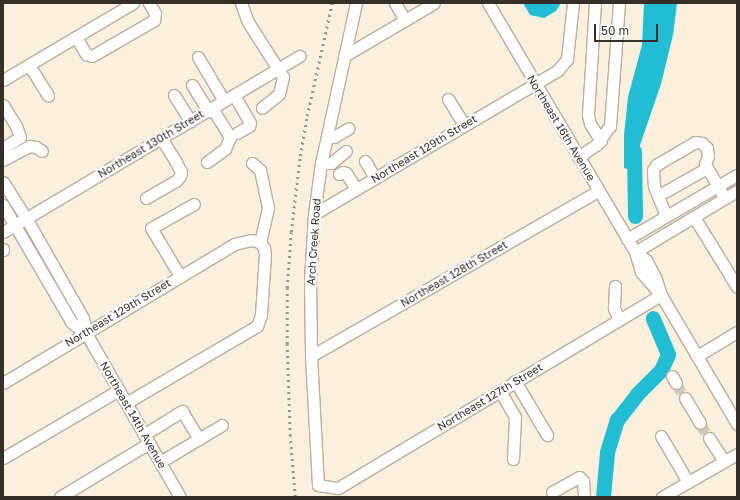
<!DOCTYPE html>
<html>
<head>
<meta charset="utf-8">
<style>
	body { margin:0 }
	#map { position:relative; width:740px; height:500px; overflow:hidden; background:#faf0dd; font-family:"Golos Text",sans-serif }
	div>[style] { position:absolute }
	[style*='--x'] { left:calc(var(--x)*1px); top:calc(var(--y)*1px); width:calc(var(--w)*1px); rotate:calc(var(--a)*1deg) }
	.water>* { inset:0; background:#20bdd4 }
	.river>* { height:15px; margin:-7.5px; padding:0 7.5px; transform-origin:7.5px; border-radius:7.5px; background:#20bdd4 }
	.minor-tunnel>* { height:11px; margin-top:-5.5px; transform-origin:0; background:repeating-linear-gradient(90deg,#d2cab9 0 11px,transparent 0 16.5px) }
	.roads { filter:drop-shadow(1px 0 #b8af9d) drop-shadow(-1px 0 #b8af9d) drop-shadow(0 1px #b8af9d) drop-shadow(0 -1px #b8af9d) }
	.minor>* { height:11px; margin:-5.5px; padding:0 5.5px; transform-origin:5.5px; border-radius:5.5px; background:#fff }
	.rail>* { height:2.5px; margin-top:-1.25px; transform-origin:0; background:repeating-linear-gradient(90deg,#9c9587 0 2px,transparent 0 6px) }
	span { translate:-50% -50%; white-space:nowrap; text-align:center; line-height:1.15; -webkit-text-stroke:4px #fff; paint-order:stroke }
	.street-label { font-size:11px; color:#343029 }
	.frame { position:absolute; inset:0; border:4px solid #343029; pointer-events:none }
	.scale { position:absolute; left:594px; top:24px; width:64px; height:18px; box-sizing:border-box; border:2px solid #343029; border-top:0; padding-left:5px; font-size:12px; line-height:14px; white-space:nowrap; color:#343029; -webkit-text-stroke:3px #fff; paint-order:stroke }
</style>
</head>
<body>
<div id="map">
	<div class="water">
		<i style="clip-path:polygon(523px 3px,561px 3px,556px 11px,544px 18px,530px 15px)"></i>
		<i style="clip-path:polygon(644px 3px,677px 3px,673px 35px,661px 84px,639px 148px,636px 171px,624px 168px,624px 135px,628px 97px,642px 45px)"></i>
	</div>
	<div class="river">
		<i style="--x:634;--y:151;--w:65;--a:89.1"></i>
		<i style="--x:603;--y:497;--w:45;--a:-84.9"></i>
		<i style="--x:607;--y:452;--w:34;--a:-73"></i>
		<i style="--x:617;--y:420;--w:33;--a:-52"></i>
		<i style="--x:637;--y:394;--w:34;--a:-45"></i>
		<i style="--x:661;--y:370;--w:17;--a:-66"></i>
		<i style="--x:668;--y:354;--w:39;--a:-113"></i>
	</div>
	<div class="minor-tunnel">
		<i style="--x:676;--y:383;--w:17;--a:59"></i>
		<i style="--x:700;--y:423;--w:17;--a:59"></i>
	</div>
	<div class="roads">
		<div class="minor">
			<i style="--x:241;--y:3;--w:20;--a:70"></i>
			<i style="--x:248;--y:22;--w:65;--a:57.5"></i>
			<i style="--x:283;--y:77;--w:17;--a:103"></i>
			<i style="--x:279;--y:94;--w:22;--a:141"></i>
			<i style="--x:356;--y:3;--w:164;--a:102.3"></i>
			<i style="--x:321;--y:163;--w:51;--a:97.8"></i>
			<i style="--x:314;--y:214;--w:66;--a:93.5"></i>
			<i style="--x:310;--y:280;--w:76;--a:89.2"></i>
			<i style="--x:311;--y:356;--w:129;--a:86.9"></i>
			<i style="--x:318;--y:485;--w:20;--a:9"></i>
			<i style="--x:338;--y:488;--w:376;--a:-30.9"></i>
			<i style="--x:395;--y:3;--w:20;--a:60"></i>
			<i style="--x:488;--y:3;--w:289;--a:59.4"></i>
			<i style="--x:635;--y:252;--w:21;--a:73"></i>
			<i style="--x:641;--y:272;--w:30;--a:49"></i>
			<i style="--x:595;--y:3;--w:112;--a:93.6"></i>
			<i style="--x:588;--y:115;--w:9;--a:77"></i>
			<i style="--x:590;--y:124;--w:20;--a:57"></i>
			<i style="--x:76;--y:37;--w:20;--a:60"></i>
			<i style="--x:86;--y:54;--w:6;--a:18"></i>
			<i style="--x:92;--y:56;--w:72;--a:-30.1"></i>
			<i style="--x:154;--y:20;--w:7;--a:-82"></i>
			<i style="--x:155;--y:13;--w:12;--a:-121"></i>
			<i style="--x:344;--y:56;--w:104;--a:-30.5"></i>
			<i style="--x:198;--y:57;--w:51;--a:59.4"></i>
			<i style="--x:29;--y:65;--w:36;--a:58"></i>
			<i style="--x:3;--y:80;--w:151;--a:-30.6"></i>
			<i style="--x:192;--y:85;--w:31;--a:58"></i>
			<i style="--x:174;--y:95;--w:31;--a:58"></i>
			<i style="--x:234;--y:95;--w:32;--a:60"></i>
			<i style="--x:250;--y:123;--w:3;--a:108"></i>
			<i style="--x:249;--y:126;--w:14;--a:150"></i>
			<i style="--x:448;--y:99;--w:31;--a:58"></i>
			<i style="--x:3;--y:105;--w:25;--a:58"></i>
			<i style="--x:16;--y:126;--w:12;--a:70"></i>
			<i style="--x:20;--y:137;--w:20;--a:147"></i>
			<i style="--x:327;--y:136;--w:7;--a:8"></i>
			<i style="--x:334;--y:137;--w:17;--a:-31"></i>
			<i style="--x:578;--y:157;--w:22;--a:-34"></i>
			<i style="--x:596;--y:145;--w:24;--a:-54"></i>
			<i style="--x:610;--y:126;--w:123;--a:-85.8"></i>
			<i style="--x:3;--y:160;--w:30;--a:-28"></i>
			<i style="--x:29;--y:146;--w:7;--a:8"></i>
			<i style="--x:36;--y:147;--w:7;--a:34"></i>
			<i style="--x:365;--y:161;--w:20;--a:60"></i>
			<i style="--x:207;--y:162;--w:22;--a:-36"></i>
			<i style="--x:225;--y:149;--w:13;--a:-67"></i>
			<i style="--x:230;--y:137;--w:34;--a:-122"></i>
			<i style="--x:252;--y:163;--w:11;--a:41"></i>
			<i style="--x:260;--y:170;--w:39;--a:78"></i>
			<i style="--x:268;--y:208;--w:35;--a:103"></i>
			<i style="--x:321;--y:163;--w:10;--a:0"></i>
			<i style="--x:331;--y:163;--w:19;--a:-39"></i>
			<i style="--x:339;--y:174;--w:4;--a:-27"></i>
			<i style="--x:343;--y:172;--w:3;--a:18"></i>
			<i style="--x:346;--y:173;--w:19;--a:58"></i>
			<i style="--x:3;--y:182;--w:43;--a:57.4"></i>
			<i style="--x:26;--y:218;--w:115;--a:60.3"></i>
			<i style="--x:83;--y:318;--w:15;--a:79"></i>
			<i style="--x:86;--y:333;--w:189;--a:60.2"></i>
			<i style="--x:659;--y:195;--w:55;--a:-29.4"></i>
			<i style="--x:146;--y:198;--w:34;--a:-30"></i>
			<i style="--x:176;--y:181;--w:6;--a:-51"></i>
			<i style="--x:180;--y:176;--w:4;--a:-76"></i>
			<i style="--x:181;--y:172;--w:11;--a:-117"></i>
			<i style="--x:176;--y:162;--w:28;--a:-122"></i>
			<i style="--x:3;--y:205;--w:137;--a:59.7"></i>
			<i style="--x:72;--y:323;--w:17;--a:36"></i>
			<i style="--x:314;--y:214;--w:282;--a:-30.5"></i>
			<i style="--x:557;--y:71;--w:16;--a:-50"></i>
			<i style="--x:567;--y:59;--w:56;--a:-83.9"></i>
			<i style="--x:666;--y:216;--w:32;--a:-112"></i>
			<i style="--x:654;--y:186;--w:16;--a:-94"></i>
			<i style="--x:653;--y:170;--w:6;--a:-59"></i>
			<i style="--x:656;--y:165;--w:45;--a:-30.5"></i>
			<i style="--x:695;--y:142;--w:7;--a:8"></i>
			<i style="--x:702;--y:143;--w:7;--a:45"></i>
			<i style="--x:707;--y:148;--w:8;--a:83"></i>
			<i style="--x:708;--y:156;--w:9;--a:111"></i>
			<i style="--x:705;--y:164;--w:39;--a:60"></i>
			<i style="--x:694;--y:217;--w:82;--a:58.4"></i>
			<i style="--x:3;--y:232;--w:345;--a:-30.7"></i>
			<i style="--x:627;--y:239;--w:127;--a:-30.2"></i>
			<i style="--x:3;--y:249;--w:1;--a:90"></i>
			<i style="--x:635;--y:252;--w:14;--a:36"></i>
			<i style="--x:646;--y:260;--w:21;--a:62"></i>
			<i style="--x:656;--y:279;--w:17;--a:73"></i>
			<i style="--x:661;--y:295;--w:150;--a:59.5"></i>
			<i style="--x:635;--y:252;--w:119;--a:-30.9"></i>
			<i style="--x:180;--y:276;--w:56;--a:-121.1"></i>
			<i style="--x:151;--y:228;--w:49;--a:-29.2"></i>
			<i style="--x:615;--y:286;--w:22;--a:93"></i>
			<i style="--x:614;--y:308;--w:13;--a:67"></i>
			<i style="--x:311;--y:356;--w:331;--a:-29.9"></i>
			<i style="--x:697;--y:356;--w:47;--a:-31"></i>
			<i style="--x:672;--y:376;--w:8;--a:60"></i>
			<i style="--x:515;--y:381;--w:63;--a:59.3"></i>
			<i style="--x:3;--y:383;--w:270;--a:-31"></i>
			<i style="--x:234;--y:244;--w:17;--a:-13"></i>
			<i style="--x:251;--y:240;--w:9;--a:13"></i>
			<i style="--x:260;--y:242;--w:7;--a:56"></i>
			<i style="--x:264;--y:248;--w:6;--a:81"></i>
			<i style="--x:265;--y:254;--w:61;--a:93.8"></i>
			<i style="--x:261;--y:315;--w:12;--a:110"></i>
			<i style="--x:257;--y:326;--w:152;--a:149.6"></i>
			<i style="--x:500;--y:391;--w:30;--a:60"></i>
			<i style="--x:515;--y:417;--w:42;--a:92.7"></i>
			<i style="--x:685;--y:398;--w:29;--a:59"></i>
			<i style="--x:145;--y:434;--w:44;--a:-31.9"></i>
			<i style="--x:182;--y:411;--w:33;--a:59"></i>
			<i style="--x:661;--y:436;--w:53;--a:59.6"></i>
			<i style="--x:709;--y:438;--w:27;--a:57"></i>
			<i style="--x:3;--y:458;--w:134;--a:-30.4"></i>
			<i style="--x:160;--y:462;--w:72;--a:-30.8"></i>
			<i style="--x:552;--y:492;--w:31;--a:-29"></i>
			<i style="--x:579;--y:477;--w:6;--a:45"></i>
			<i style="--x:583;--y:481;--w:16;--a:86"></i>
			<i style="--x:60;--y:497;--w:104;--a:-31.2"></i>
			<i style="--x:662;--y:497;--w:86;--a:-29.8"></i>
		</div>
	</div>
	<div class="rail">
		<i style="--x:295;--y:497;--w:61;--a:-94.7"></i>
		<i style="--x:290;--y:436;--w:92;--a:-91.9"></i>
		<i style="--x:287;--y:344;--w:56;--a:-90"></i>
		<i style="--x:287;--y:288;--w:56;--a:-85.9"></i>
		<i style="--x:291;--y:232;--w:77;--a:-83.2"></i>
		<i style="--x:300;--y:156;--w:41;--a:-80.1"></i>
		<i style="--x:307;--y:116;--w:116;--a:-77.5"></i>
	</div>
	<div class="street-label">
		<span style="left:561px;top:128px;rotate:59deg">Northeast 16th Avenue</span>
		<span style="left:151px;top:144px;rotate:-31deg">Northeast 130th Street</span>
		<span style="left:424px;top:149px;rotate:-31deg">Northeast 129th Street</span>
		<span style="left:314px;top:242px;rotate:-86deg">Arch Creek Road</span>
		<span style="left:454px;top:274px;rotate:-30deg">Northeast 128th Street</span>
		<span style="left:118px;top:313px;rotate:-31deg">Northeast 129th Street</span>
		<span style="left:490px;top:397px;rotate:-31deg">Northeast 127th Street</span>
		<span style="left:133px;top:415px;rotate:60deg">Northeast 14th Avenue</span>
	</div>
	<div class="frame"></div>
	<div class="scale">50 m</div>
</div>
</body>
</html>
